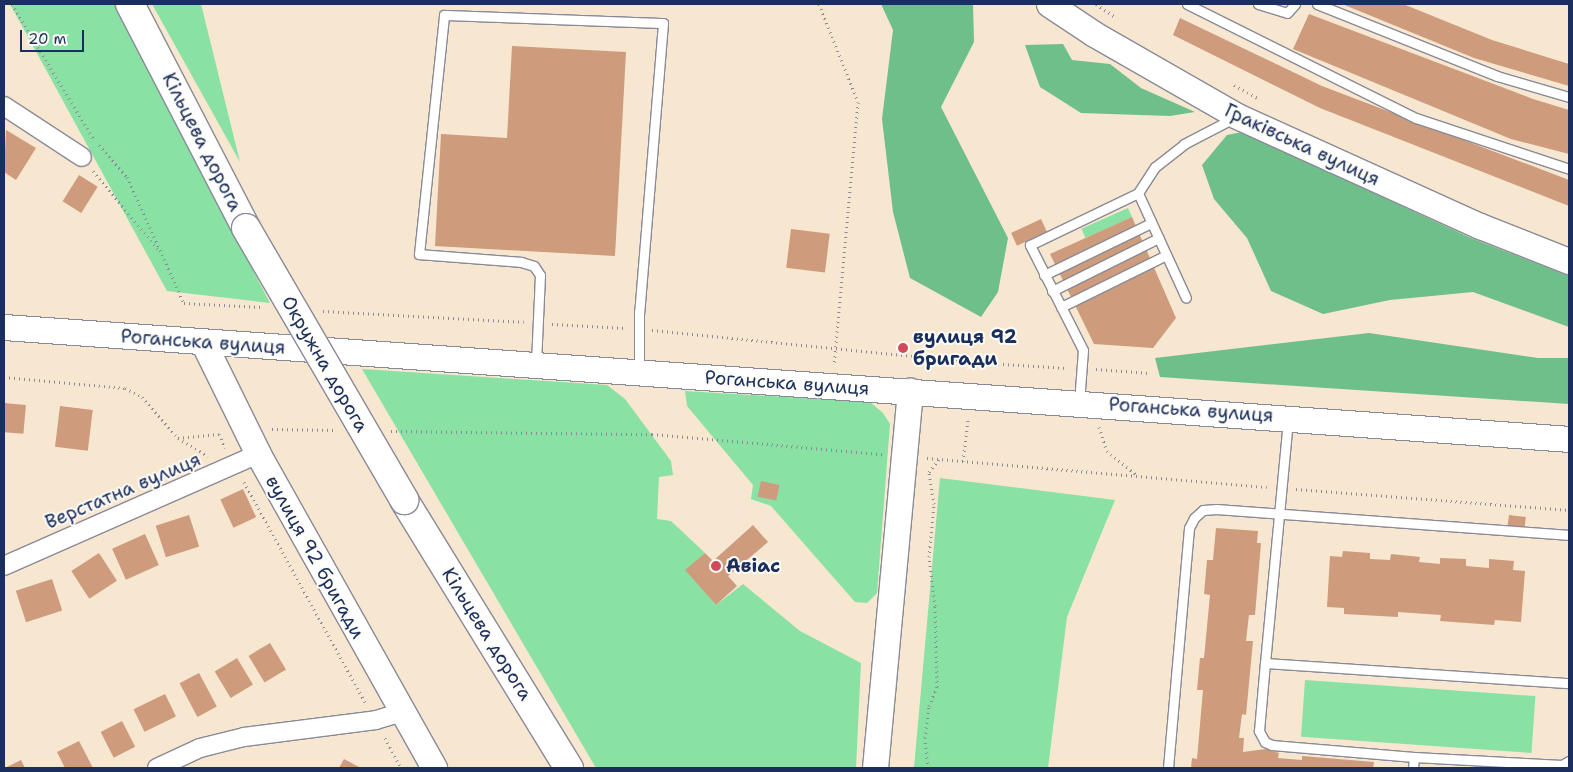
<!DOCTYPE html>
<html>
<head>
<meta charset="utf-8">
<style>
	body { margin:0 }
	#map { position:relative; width:1573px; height:772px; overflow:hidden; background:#f7e6d0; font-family:"Shantell Sans",sans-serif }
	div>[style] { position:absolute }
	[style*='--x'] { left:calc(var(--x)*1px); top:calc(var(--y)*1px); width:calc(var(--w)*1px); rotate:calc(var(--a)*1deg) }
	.green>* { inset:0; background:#8ae1a4; transform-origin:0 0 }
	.forest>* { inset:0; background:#6fbf8a }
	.building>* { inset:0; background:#ce9b7c; transform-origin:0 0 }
	.path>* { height:3px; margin-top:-1.5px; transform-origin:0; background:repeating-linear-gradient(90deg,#898a97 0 1px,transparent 0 5px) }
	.roads { filter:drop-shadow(1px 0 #898a97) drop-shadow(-1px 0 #898a97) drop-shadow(0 1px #898a97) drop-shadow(0 -1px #898a97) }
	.lane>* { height:9px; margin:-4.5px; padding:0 4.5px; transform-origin:4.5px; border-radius:4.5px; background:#fff }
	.street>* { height:18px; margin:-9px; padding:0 9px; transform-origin:9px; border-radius:9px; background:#fff }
	.secondary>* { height:25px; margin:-12.5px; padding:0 12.5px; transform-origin:12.5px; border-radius:12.5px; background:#fff }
	.highway>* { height:28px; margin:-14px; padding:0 14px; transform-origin:14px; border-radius:14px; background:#fff }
	.bridges { filter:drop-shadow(1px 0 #898a97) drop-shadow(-1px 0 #898a97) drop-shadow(0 1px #898a97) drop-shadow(0 -1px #898a97) }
	.highway-bridge>* { height:28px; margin:-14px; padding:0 14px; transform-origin:14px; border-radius:14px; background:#fff }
	.dots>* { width:14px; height:14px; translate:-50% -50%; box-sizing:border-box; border:2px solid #fdfcf7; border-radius:50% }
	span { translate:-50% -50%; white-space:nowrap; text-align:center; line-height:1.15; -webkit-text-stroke:4px #fdfcf7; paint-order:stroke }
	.street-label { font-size:19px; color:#1b2f5e }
	.poi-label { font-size:19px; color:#1b2f5e; font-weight:700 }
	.left { translate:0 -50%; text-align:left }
	.frame { position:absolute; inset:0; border:5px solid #1b2f5e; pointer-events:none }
	.scale { position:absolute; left:20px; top:30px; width:64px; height:22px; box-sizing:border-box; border:2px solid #1b2f5e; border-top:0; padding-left:6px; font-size:15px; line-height:18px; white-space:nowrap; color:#1b2f5e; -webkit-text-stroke:4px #fdfcf7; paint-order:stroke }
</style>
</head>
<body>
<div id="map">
	<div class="green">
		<i style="clip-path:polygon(10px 4px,115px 4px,270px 303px,167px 291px)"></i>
		<i style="clip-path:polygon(152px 4px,201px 4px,240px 162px)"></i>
		<i style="left:1128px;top:208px;width:10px;height:51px;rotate:66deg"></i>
		<i style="clip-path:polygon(362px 369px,607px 385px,625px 399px,671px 461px,673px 475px,659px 477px,657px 519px,671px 521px,705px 553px,686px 570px,716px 605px,743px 584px,800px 631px,861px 663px,856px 768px,596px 768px)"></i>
		<i style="clip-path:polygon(685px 391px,870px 402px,883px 413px,890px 424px,877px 593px,867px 603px,855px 602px,771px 506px,751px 499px,753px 485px,687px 406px)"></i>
		<i style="clip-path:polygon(940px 478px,1115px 500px,1067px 617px,1048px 768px,914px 768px)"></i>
		<i style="left:1305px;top:680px;width:231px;height:57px;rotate:4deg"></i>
	</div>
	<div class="forest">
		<i style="clip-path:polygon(881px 4px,973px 4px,974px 42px,941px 107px,1008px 238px,998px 292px,981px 317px,910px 278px,893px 212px,882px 119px,893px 30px)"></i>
		<i style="clip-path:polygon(1063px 44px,1072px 60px,1110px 64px,1141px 88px,1195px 112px,1170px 116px,1081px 113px,1040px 87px,1025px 45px)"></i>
		<i style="clip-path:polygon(1242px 132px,1471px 238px,1569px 276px,1569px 327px,1473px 292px,1390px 300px,1323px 314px,1271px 291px,1247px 238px,1214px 199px,1202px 165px,1227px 135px)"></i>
		<i style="clip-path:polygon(1369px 333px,1538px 358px,1569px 358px,1569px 404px,1160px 377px,1155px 358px)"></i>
	</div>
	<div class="building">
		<i style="clip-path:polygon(1342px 4px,1403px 4px,1492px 40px,1569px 64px,1569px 86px,1474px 58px)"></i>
		<i style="clip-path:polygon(1309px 14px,1533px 99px,1569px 110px,1569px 154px,1511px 139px,1293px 49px)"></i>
		<i style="clip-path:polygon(1180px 18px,1322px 86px,1569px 180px,1569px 206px,1320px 108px,1173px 35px)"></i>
		<i style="clip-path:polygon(512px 46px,626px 52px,615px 256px,435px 246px,441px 134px,507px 138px)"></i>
		<i style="clip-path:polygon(6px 130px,36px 148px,16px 180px,4px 172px)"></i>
		<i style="left:79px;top:175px;width:22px;height:31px;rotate:32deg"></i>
		<i style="clip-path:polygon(1132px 217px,1176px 318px,1153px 348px,1094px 344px,1050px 254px)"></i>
		<i style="left:1041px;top:219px;width:14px;height:33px;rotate:65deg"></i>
		<i style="left:791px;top:229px;width:39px;height:39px;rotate:7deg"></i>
		<i style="left:4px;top:403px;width:22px;height:29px;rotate:5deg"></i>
		<i style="left:60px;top:406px;width:33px;height:41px;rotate:7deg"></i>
		<i style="left:761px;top:481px;width:19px;height:16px;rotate:12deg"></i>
		<i style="left:243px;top:489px;width:31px;height:25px;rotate:65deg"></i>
		<i style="left:189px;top:515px;width:33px;height:35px;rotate:72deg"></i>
		<i style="left:1509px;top:515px;width:17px;height:11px;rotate:7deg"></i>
		<i style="clip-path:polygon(753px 525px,768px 542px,728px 576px,737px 586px,716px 605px,685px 570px,705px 553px,713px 561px)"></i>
		<i style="clip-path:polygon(1216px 528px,1258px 531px,1257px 543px,1261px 543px,1255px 615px,1249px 615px,1246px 641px,1253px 641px,1246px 715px,1242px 714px,1239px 738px,1244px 738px,1243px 752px,1266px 749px,1279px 753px,1278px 758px,1302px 760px,1302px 756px,1374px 762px,1373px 768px,1191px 768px,1192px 758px,1197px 759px,1203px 690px,1197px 690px,1200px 658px,1204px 658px,1210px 595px,1204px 594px,1207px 560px,1213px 560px)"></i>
		<i style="left:145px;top:534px;width:34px;height:36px;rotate:66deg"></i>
		<i style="clip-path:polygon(1343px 551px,1370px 553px,1370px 559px,1390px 560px,1391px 554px,1420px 557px,1419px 562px,1440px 564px,1440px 558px,1466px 559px,1466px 566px,1489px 568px,1489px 559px,1514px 561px,1513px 570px,1525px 571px,1521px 622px,1495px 620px,1494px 625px,1440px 621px,1441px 615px,1398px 612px,1398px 617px,1344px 614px,1344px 608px,1327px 607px,1330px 556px,1342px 557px)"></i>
		<i style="left:99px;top:553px;width:33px;height:33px;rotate:57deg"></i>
		<i style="left:52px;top:579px;width:33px;height:38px;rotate:72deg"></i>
		<i style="left:270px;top:643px;width:31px;height:25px;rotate:59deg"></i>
		<i style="left:237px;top:658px;width:31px;height:26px;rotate:59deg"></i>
		<i style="left:199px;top:673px;width:38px;height:22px;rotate:62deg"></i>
		<i style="left:165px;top:694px;width:25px;height:35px;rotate:64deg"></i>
		<i style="left:122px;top:721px;width:29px;height:24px;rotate:63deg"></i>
		<i style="clip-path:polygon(79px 741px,93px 768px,65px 768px,57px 752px)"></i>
		<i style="clip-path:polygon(344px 759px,361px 768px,339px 768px)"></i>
		<i style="clip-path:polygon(21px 760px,25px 768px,5px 768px)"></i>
	</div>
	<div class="path">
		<i style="--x:12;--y:4;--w:159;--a:58.9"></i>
		<i style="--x:819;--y:4;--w:105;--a:68.3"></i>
		<i style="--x:858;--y:102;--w:264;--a:95.2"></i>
		<i style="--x:1096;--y:4;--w:22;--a:34"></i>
		<i style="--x:1234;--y:85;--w:26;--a:29"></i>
		<i style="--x:99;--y:145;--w:43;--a:48.8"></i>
		<i style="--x:127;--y:177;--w:138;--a:65.7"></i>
		<i style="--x:184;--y:303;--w:80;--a:2.9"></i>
		<i style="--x:93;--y:171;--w:102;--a:50.2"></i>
		<i style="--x:323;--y:311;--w:201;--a:3.1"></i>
		<i style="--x:552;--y:324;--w:74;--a:3.1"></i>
		<i style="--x:652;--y:330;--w:323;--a:5.7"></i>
		<i style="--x:973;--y:362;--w:8;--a:97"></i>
		<i style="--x:973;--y:362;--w:94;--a:3.7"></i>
		<i style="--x:1096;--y:369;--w:54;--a:4.2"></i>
		<i style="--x:4;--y:377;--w:121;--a:5.2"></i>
		<i style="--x:125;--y:388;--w:19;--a:28"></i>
		<i style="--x:142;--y:397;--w:55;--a:48.7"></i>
		<i style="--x:178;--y:438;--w:35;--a:31"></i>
		<i style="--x:1099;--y:427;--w:25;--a:72"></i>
		<i style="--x:1107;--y:451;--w:38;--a:39"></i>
		<i style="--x:272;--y:429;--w:63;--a:0.9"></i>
		<i style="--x:391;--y:431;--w:261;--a:0.7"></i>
		<i style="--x:652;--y:434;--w:231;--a:5"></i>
		<i style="--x:178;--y:438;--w:41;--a:-5.6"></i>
		<i style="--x:219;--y:434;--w:15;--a:67"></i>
		<i style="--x:927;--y:458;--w:341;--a:4.9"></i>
		<i style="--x:963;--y:461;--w:41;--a:-83"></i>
		<i style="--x:244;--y:482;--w:251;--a:61.2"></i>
		<i style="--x:1296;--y:489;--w:274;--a:4.4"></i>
		<i style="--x:385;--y:738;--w:34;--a:62"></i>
		<i style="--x:928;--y:768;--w:30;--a:-96"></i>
		<i style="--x:925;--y:738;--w:32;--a:-83"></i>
		<i style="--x:929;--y:706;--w:21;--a:-67"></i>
		<i style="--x:937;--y:687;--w:81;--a:-91.4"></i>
		<i style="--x:935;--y:606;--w:49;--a:-97"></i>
		<i style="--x:929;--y:557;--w:53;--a:-84.6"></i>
		<i style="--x:934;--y:504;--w:32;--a:-99"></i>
		<i style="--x:929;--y:472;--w:16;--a:-52"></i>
	</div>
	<div class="roads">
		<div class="lane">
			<i style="--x:1187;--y:4;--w:256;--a:26.5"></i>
			<i style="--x:1416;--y:118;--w:161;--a:18.4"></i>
			<i style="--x:1258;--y:4;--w:30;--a:17"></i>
			<i style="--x:1287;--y:13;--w:12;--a:-48"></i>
			<i style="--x:1317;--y:4;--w:194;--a:21.8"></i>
			<i style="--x:1497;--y:76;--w:75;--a:16.3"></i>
			<i style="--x:1138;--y:193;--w:115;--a:65.4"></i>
			<i style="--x:1044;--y:275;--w:119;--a:-25.9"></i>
			<i style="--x:1052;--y:291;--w:119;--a:-26.4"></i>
			<i style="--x:1061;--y:307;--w:117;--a:-26.3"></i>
			<i style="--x:536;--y:363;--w:88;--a:-87.4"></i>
			<i style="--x:540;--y:275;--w:11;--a:-124"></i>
			<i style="--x:534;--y:266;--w:14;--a:-163"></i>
			<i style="--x:521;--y:262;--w:102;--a:-175.5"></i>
			<i style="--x:419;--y:254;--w:240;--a:-84"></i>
			<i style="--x:444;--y:15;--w:219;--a:2.1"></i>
			<i style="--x:663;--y:23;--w:290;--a:94.7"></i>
			<i style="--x:639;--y:312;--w:59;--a:90"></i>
			<i style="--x:1079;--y:403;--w:53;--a:-85.7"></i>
			<i style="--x:1083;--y:350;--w:118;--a:-116.8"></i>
			<i style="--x:1030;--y:245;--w:120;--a:-25.7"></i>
			<i style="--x:1138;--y:193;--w:31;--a:-57"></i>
			<i style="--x:1155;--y:167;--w:37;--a:-38"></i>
			<i style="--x:1184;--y:144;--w:56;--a:-27.5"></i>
			<i style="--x:1265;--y:663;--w:243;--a:-84.6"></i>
			<i style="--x:1414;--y:757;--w:143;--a:-175.2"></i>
			<i style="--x:1272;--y:745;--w:8;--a:-157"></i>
			<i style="--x:1265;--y:742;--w:13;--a:-119"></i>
			<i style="--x:1259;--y:731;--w:68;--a:-85"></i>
			<i style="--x:1265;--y:663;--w:305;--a:3.8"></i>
			<i style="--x:1168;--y:768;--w:241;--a:-85"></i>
			<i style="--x:1189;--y:528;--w:11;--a:-63"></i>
			<i style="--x:1194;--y:518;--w:12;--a:-42"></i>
			<i style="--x:1203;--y:510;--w:14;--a:-4"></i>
			<i style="--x:1217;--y:509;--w:353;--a:4.2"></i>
			<i style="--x:1413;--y:768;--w:11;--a:-85"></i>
			<i style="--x:1414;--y:757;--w:148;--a:3.1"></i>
			<i style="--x:1562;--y:765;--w:8;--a:-30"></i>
		</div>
		<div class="street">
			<i style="--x:4;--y:106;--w:93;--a:33.2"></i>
			<i style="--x:4;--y:566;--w:278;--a:-23.8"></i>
			<i style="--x:157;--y:768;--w:47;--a:-24.9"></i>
			<i style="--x:200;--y:748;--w:45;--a:-14"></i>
			<i style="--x:244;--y:737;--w:133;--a:-7.3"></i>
			<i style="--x:376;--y:720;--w:28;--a:-17"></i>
		</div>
		<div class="secondary">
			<i style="--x:1049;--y:4;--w:54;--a:33.7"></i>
			<i style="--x:1094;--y:34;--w:165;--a:29.8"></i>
			<i style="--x:1237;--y:116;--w:267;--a:24.4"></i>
			<i style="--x:1480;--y:226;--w:96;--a:21.5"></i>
			<i style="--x:4;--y:327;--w:1569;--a:4.09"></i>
			<i style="--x:203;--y:342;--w:125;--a:63.8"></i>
			<i style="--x:258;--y:454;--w:360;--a:60.7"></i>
			<i style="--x:875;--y:768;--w:379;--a:-84.7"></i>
		</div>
		<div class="highway">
			<i style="--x:130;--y:4;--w:252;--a:62.6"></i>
			<i style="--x:404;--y:500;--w:315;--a:58.4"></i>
		</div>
	</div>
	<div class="bridges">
		<div class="highway-bridge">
			<i style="--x:246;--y:228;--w:315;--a:59.8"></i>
		</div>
	</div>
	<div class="dots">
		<i style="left:903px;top:348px;background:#d1495b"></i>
		<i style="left:716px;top:566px;background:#d1495b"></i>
	</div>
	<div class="street-label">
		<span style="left:202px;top:142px;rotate:63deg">Кільцева дорога</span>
		<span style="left:1302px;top:145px;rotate:25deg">Граківська вулиця</span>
		<span style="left:203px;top:342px;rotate:4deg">Роганська вулиця</span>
		<span style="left:325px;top:364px;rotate:60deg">Окружна дорога</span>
		<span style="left:787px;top:383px;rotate:4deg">Роганська вулиця</span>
		<span style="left:1191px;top:410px;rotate:4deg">Роганська вулиця</span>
		<span style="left:123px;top:491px;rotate:-23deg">Верстатна вулиця</span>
		<span style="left:315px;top:557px;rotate:61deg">вулиця 92 бригади</span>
		<span style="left:487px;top:634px;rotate:58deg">Кільцева дорога</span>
	</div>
	<div class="poi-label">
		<span class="left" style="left:913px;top:348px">вулиця 92<br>бригади</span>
		<span class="left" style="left:726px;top:566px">Авіас</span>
	</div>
	<div class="frame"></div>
	<div class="scale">20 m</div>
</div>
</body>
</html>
